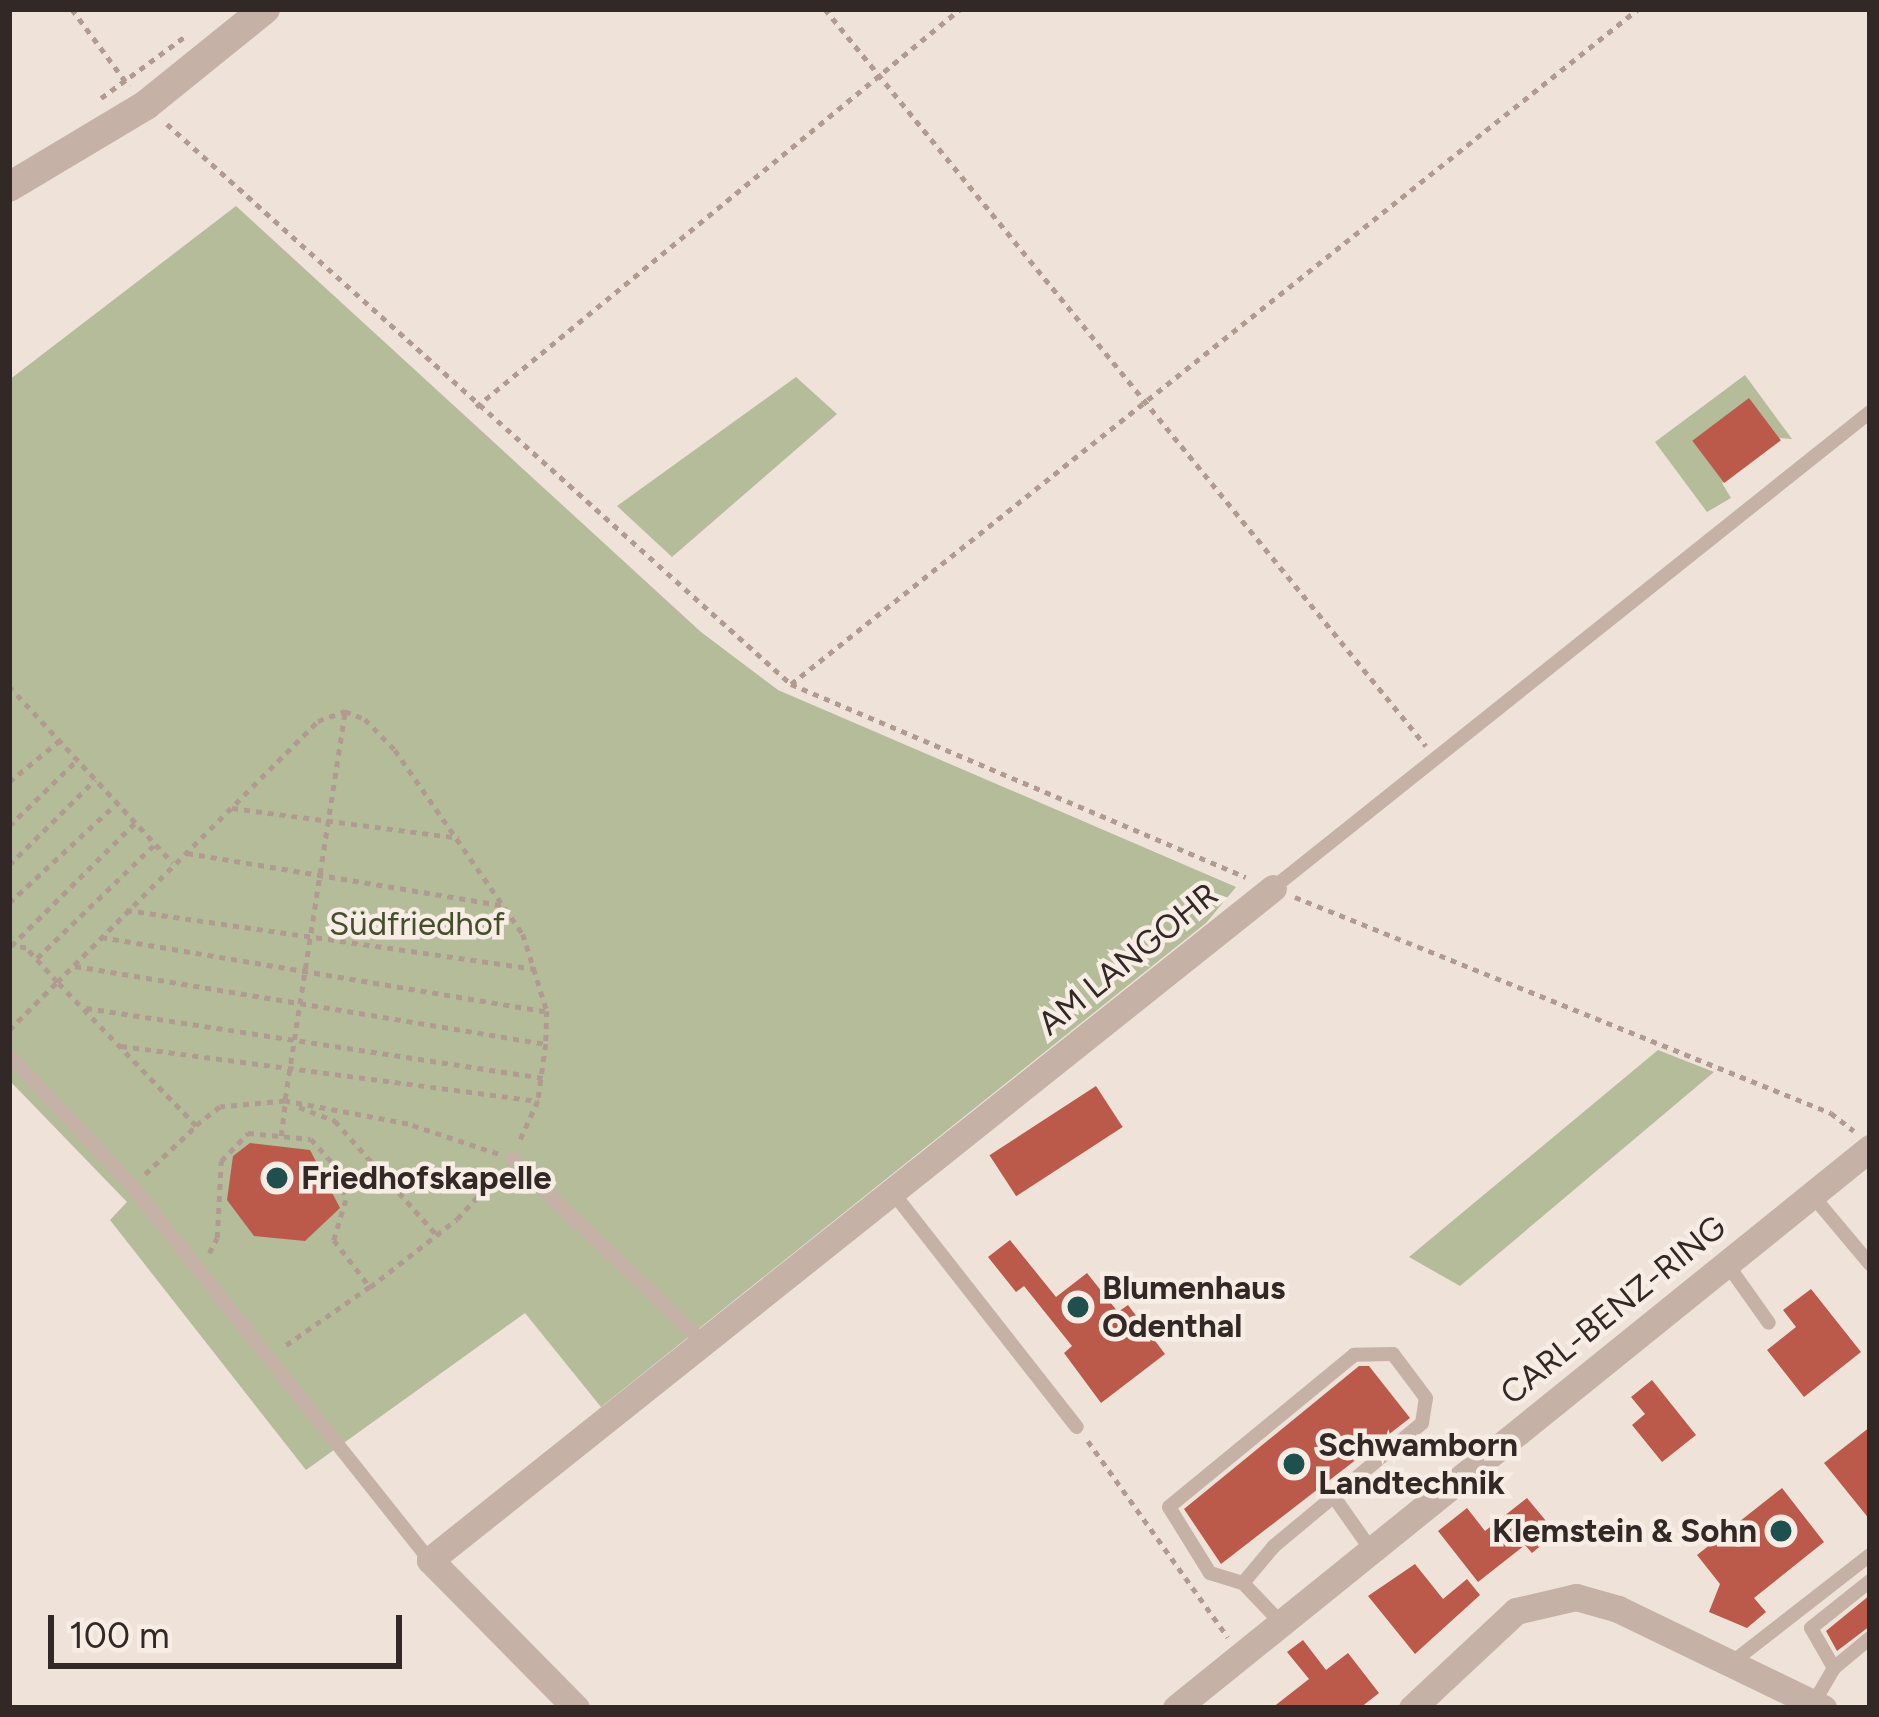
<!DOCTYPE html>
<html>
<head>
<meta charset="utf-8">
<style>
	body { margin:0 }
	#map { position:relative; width:1879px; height:1717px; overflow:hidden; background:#efe2d9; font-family:Figtree,sans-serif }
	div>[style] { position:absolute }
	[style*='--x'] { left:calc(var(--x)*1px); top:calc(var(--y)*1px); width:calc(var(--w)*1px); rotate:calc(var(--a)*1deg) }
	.green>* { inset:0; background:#b4bc9a }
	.building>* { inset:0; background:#bb5a4a; transform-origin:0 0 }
	.path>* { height:4.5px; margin-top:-2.25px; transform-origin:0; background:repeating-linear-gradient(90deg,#b19b91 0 6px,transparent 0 12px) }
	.service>* { height:14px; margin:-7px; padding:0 7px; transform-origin:7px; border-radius:7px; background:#c5b1a6 }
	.minor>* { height:27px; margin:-13.5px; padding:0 13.5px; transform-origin:13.5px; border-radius:13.5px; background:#c5b1a6 }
	.tertiary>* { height:30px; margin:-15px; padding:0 15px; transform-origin:15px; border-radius:15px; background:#c5b1a6 }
	.dots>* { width:33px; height:33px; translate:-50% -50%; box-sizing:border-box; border:6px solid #f7ede5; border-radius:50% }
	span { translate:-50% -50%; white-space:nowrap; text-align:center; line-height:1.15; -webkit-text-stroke:9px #f7ede5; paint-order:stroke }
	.park-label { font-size:33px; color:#454e2c }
	.street-label { font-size:33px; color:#322926 }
	.poi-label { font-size:33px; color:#322926; font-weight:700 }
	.left { translate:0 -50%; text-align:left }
	.right { translate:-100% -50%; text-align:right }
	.frame { position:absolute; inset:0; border:12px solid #322926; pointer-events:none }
	.scale { position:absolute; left:48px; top:1615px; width:354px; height:54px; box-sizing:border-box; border:6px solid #322926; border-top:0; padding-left:15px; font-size:36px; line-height:42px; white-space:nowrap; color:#322926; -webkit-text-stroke:9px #f7ede5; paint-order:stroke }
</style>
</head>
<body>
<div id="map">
	<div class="green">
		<i style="clip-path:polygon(236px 206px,701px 632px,778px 690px,1236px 887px,1206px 923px,601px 1407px,525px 1313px,306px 1470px,110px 1220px,127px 1202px,9px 1080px,9px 380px)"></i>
		<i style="clip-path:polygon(1745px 375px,1792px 439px,1779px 438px,1722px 483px,1731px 498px,1707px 512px,1655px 442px)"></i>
		<i style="clip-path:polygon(796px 377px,837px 414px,672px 557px,617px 506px)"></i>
		<i style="clip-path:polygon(1658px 1050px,1714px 1072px,1460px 1286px,1409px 1257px)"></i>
	</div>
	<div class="building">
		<i style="left:1749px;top:398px;width:53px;height:71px;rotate:53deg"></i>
		<i style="left:1096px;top:1086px;width:49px;height:127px;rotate:57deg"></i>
		<i style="clip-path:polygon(250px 1143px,310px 1150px,340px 1208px,305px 1241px,254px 1236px,227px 1200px,233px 1156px)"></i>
		<i style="clip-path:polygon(1010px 1240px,1056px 1297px,1087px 1273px,1118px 1312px,1128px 1305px,1165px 1354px,1101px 1403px,1064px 1353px,1072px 1346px,1024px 1286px,1016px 1292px,988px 1257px)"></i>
		<i style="clip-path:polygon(1811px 1289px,1861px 1352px,1804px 1397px,1767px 1350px,1796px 1327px,1783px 1310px)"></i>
		<i style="clip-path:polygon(1359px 1366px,1369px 1366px,1410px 1418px,1221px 1564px,1184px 1509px)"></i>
		<i style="clip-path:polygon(1652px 1380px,1696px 1435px,1662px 1462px,1632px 1425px,1645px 1414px,1631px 1397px)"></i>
		<i style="clip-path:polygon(1870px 1427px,1870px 1520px,1824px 1463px)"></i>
		<i style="clip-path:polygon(1782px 1488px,1824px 1542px,1754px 1598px,1766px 1612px,1747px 1628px,1709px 1612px,1720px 1584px,1697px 1555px)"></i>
		<i style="clip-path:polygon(1527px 1498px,1556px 1533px,1532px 1553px,1525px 1545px,1478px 1582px,1438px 1531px,1467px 1508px,1485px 1531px)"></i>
		<i style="clip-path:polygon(1415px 1564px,1443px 1599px,1467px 1579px,1480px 1595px,1415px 1654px,1368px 1596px)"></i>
		<i style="clip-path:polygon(1870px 1595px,1870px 1626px,1837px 1651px,1826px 1631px)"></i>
		<i style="clip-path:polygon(1303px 1640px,1326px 1670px,1348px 1653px,1379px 1693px,1360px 1708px,1272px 1708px,1309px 1679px,1287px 1652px)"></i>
	</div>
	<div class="path">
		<i style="--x:72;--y:9;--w:96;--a:53.5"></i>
		<i style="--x:825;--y:9;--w:951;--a:50.8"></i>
		<i style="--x:101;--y:98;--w:103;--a:-36.3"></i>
		<i style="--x:167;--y:124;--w:838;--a:41.91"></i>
		<i style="--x:791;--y:684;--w:494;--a:23"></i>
		<i style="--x:476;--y:407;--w:627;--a:-39.43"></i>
		<i style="--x:791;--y:684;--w:1083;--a:-38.55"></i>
		<i style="--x:9;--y:686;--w:241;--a:47.2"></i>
		<i style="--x:9;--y:782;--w:65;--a:-39.4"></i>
		<i style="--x:232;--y:808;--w:229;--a:7.5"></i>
		<i style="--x:9;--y:826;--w:95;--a:-44.1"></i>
		<i style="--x:187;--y:853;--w:324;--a:9.4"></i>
		<i style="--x:9;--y:865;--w:121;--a:-44.7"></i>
		<i style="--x:1295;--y:897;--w:578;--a:21.95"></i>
		<i style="--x:1831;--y:1113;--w:29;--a:38"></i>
		<i style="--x:9;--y:903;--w:144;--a:-42.8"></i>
		<i style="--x:126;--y:910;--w:414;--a:8.2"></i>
		<i style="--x:101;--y:937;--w:450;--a:9.5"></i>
		<i style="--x:11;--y:946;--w:175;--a:-44.8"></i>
		<i style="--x:37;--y:958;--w:163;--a:-44"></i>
		<i style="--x:75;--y:966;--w:477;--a:9.4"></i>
		<i style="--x:86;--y:1008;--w:462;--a:8.7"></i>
		<i style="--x:9;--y:1030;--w:68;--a:-45"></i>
		<i style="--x:57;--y:982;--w:46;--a:-132.4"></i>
		<i style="--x:26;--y:948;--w:12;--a:-171"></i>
		<i style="--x:121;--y:1046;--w:421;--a:7.5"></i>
		<i style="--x:285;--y:1099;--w:391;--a:-81.2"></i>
		<i style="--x:299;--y:1107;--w:39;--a:21"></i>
		<i style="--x:335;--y:1121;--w:153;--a:48.2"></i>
		<i style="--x:281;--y:1136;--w:35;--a:-83"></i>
		<i style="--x:498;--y:1154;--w:95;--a:-161.6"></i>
		<i style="--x:408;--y:1124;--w:125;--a:-169.4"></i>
		<i style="--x:285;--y:1101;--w:65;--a:174.7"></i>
		<i style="--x:220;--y:1107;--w:31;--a:142"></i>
		<i style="--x:196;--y:1126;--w:200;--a:-134"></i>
		<i style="--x:57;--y:982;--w:369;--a:-45"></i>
		<i style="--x:318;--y:721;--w:29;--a:-20"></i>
		<i style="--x:345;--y:711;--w:22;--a:22"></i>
		<i style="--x:365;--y:719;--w:43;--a:45.9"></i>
		<i style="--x:395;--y:750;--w:224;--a:55.2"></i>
		<i style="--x:523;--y:934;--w:81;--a:72.7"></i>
		<i style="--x:547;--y:1011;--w:33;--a:92"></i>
		<i style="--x:546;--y:1044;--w:58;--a:98"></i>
		<i style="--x:538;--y:1101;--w:46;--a:114.3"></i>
		<i style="--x:145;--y:1174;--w:70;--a:-43.3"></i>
		<i style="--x:209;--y:1253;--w:17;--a:-62"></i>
		<i style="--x:217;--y:1238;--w:77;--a:-87"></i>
		<i style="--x:221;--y:1161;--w:39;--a:-46"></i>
		<i style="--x:248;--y:1133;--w:63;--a:5.4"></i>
		<i style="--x:311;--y:1139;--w:36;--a:48"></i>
		<i style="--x:335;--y:1166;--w:36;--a:72"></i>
		<i style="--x:346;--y:1200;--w:42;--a:106.7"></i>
		<i style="--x:334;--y:1240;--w:59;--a:52.5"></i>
		<i style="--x:370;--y:1287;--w:105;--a:145.1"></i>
		<i style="--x:370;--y:1287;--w:110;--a:-38"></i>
		<i style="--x:457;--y:1219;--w:64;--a:-47.5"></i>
		<i style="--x:1088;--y:1441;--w:241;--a:54.5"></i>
	</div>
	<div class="service">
		<i style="--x:1273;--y:888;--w:764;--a:-38.57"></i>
		<i style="--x:9;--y:1055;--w:180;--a:46.8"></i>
		<i style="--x:132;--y:1186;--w:478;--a:51.5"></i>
		<i style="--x:512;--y:1159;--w:265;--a:43.8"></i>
		<i style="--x:894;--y:1194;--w:296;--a:51.9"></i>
		<i style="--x:1812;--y:1195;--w:90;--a:50"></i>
		<i style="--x:1727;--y:1264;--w:72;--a:54.6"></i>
		<i style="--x:1334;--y:1497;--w:66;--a:54.9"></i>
		<i style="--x:1243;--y:1583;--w:48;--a:-50"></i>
		<i style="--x:1274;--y:1546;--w:192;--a:-39.7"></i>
		<i style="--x:1422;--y:1423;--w:25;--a:-81"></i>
		<i style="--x:1426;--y:1398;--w:55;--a:-126.9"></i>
		<i style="--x:1393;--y:1354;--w:39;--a:179"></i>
		<i style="--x:1354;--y:1355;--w:239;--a:140.6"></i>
		<i style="--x:1169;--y:1507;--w:78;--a:58.2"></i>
		<i style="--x:1210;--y:1573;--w:34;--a:17"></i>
		<i style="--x:1243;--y:1583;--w:57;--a:46.4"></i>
		<i style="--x:1730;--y:1664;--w:177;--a:-37.9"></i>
		<i style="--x:1834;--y:1668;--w:46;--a:-119.9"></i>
		<i style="--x:1811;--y:1628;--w:75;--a:-38.5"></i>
		<i style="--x:1813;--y:1704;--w:42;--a:-59.7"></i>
		<i style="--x:1834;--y:1668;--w:47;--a:-39.8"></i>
	</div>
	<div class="minor">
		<i style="--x:576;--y:1708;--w:208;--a:-134.6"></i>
		<i style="--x:430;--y:1560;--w:1078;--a:-38.56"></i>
		<i style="--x:1176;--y:1708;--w:892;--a:-38.9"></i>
		<i style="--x:1412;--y:1708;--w:142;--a:-43"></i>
		<i style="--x:1516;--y:1611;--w:62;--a:-13.1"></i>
		<i style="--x:1576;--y:1597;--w:44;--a:15.9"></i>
		<i style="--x:1618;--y:1609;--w:228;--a:25.8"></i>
	</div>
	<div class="tertiary">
		<i style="--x:9;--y:187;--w:160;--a:-30.9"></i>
		<i style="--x:146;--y:105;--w:153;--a:-38.9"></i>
	</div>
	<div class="dots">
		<i style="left:277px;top:1178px;background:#20504e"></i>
		<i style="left:1078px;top:1307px;background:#20504e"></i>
		<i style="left:1294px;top:1464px;background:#20504e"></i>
		<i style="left:1781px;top:1531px;background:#20504e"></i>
	</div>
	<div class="park-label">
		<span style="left:417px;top:924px">Südfriedhof</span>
	</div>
	<div class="street-label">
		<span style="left:1128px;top:959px;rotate:-39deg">AM LANGOHR</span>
		<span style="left:1613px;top:1310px;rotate:-39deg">CARL-BENZ-RING</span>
	</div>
	<div class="poi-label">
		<span class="left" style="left:301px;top:1178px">Friedhofskapelle</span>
		<span class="left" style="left:1102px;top:1307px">Blumenhaus<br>Odenthal</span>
		<span class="left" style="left:1318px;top:1464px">Schwamborn<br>Landtechnik</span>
		<span class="right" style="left:1757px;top:1531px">Klemstein &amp; Sohn</span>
	</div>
	<div class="frame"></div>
	<div class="scale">100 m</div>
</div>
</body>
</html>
